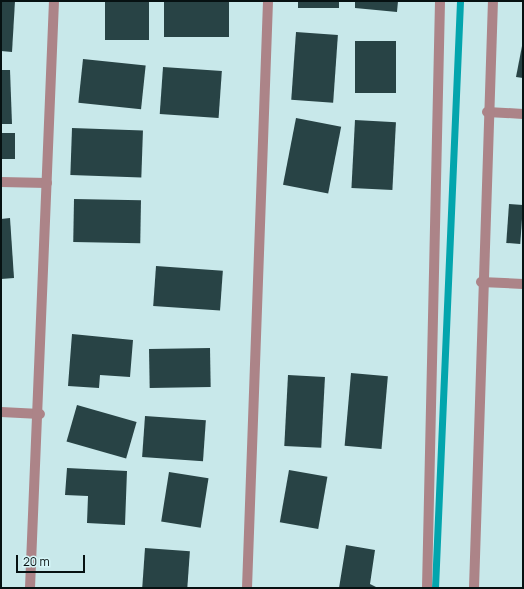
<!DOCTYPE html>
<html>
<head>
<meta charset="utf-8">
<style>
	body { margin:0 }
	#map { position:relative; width:524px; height:589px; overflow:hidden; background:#c8e8ea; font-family:Manrope,sans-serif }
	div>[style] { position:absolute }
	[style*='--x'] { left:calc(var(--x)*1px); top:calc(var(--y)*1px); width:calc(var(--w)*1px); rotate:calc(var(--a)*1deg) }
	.stream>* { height:7px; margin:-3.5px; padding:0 3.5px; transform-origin:3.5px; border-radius:3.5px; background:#03a5ad }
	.building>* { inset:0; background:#284345; transform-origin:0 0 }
	.minor>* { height:10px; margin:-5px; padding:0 5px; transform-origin:5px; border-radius:5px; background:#ac8488 }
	span { translate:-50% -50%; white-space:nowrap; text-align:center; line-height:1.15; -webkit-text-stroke:4px #d5f5f7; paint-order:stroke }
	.frame { position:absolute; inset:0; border:2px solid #061112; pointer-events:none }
	.scale { position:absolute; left:16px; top:555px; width:69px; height:18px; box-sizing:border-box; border:2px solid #061112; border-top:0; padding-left:5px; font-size:12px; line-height:14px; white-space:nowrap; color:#061112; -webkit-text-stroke:3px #d5f5f7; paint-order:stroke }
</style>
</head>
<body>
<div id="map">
	<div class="stream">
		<i style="--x:435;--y:588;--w:588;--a:-87.56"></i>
	</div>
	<div class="building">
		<i style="clip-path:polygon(1px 1px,15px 1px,12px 52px,1px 51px)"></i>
		<i style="left:105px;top:1px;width:44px;height:39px"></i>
		<i style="left:164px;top:1px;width:65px;height:36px"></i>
		<i style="left:298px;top:1px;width:41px;height:7px"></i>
		<i style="clip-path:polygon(355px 1px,398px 1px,397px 12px,355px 8px)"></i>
		<i style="left:296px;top:32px;width:42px;height:68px;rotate:4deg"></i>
		<i style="left:355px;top:41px;width:41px;height:52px"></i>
		<i style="clip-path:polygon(522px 46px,523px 46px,523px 78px,516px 77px)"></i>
		<i style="left:83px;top:59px;width:63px;height:44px;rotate:6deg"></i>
		<i style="left:163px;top:67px;width:59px;height:47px;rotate:4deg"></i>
		<i style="clip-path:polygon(1px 70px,10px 70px,12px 124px,1px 124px)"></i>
		<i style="left:296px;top:118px;width:46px;height:68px;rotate:11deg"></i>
		<i style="left:355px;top:120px;width:41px;height:68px;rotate:3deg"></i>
		<i style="left:72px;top:128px;width:71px;height:47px;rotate:2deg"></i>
		<i style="left:1px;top:133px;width:14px;height:26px"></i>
		<i style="left:74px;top:199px;width:67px;height:43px;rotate:1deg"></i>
		<i style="left:509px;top:204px;width:14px;height:39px;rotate:4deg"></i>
		<i style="clip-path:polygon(10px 218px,14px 278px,1px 279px,1px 219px)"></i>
		<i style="left:156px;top:266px;width:67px;height:40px;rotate:4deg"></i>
		<i style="clip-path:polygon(72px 334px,133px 340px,130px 377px,100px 375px,99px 388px,68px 386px)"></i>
		<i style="left:210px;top:348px;width:39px;height:61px;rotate:89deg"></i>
		<i style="left:351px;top:373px;width:37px;height:73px;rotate:5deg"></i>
		<i style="left:288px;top:375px;width:37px;height:71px;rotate:3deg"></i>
		<i style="left:77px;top:405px;width:62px;height:38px;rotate:16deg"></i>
		<i style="left:145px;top:416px;width:61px;height:41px;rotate:4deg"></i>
		<i style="clip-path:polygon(67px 468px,127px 471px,125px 525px,87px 523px,88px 496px,65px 495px)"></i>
		<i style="left:289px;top:470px;width:39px;height:53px;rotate:10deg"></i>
		<i style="left:169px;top:472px;width:40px;height:50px;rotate:9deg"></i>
		<i style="clip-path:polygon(346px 545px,375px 550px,370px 584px,378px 588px,339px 588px)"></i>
		<i style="left:145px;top:548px;width:45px;height:40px;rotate:4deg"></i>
	</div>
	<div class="minor">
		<i style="--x:487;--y:112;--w:36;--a:3"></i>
		<i style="--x:1;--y:182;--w:46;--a:1.2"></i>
		<i style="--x:481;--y:282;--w:42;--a:2.7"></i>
		<i style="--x:1;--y:412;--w:39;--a:3"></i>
		<i style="--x:30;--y:588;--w:587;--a:-87.66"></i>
		<i style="--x:247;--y:588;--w:587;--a:-87.95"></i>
		<i style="--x:427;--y:588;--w:587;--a:-88.73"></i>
		<i style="--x:474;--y:588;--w:587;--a:-88.15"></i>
	</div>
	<div class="frame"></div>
	<div class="scale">20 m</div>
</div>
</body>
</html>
